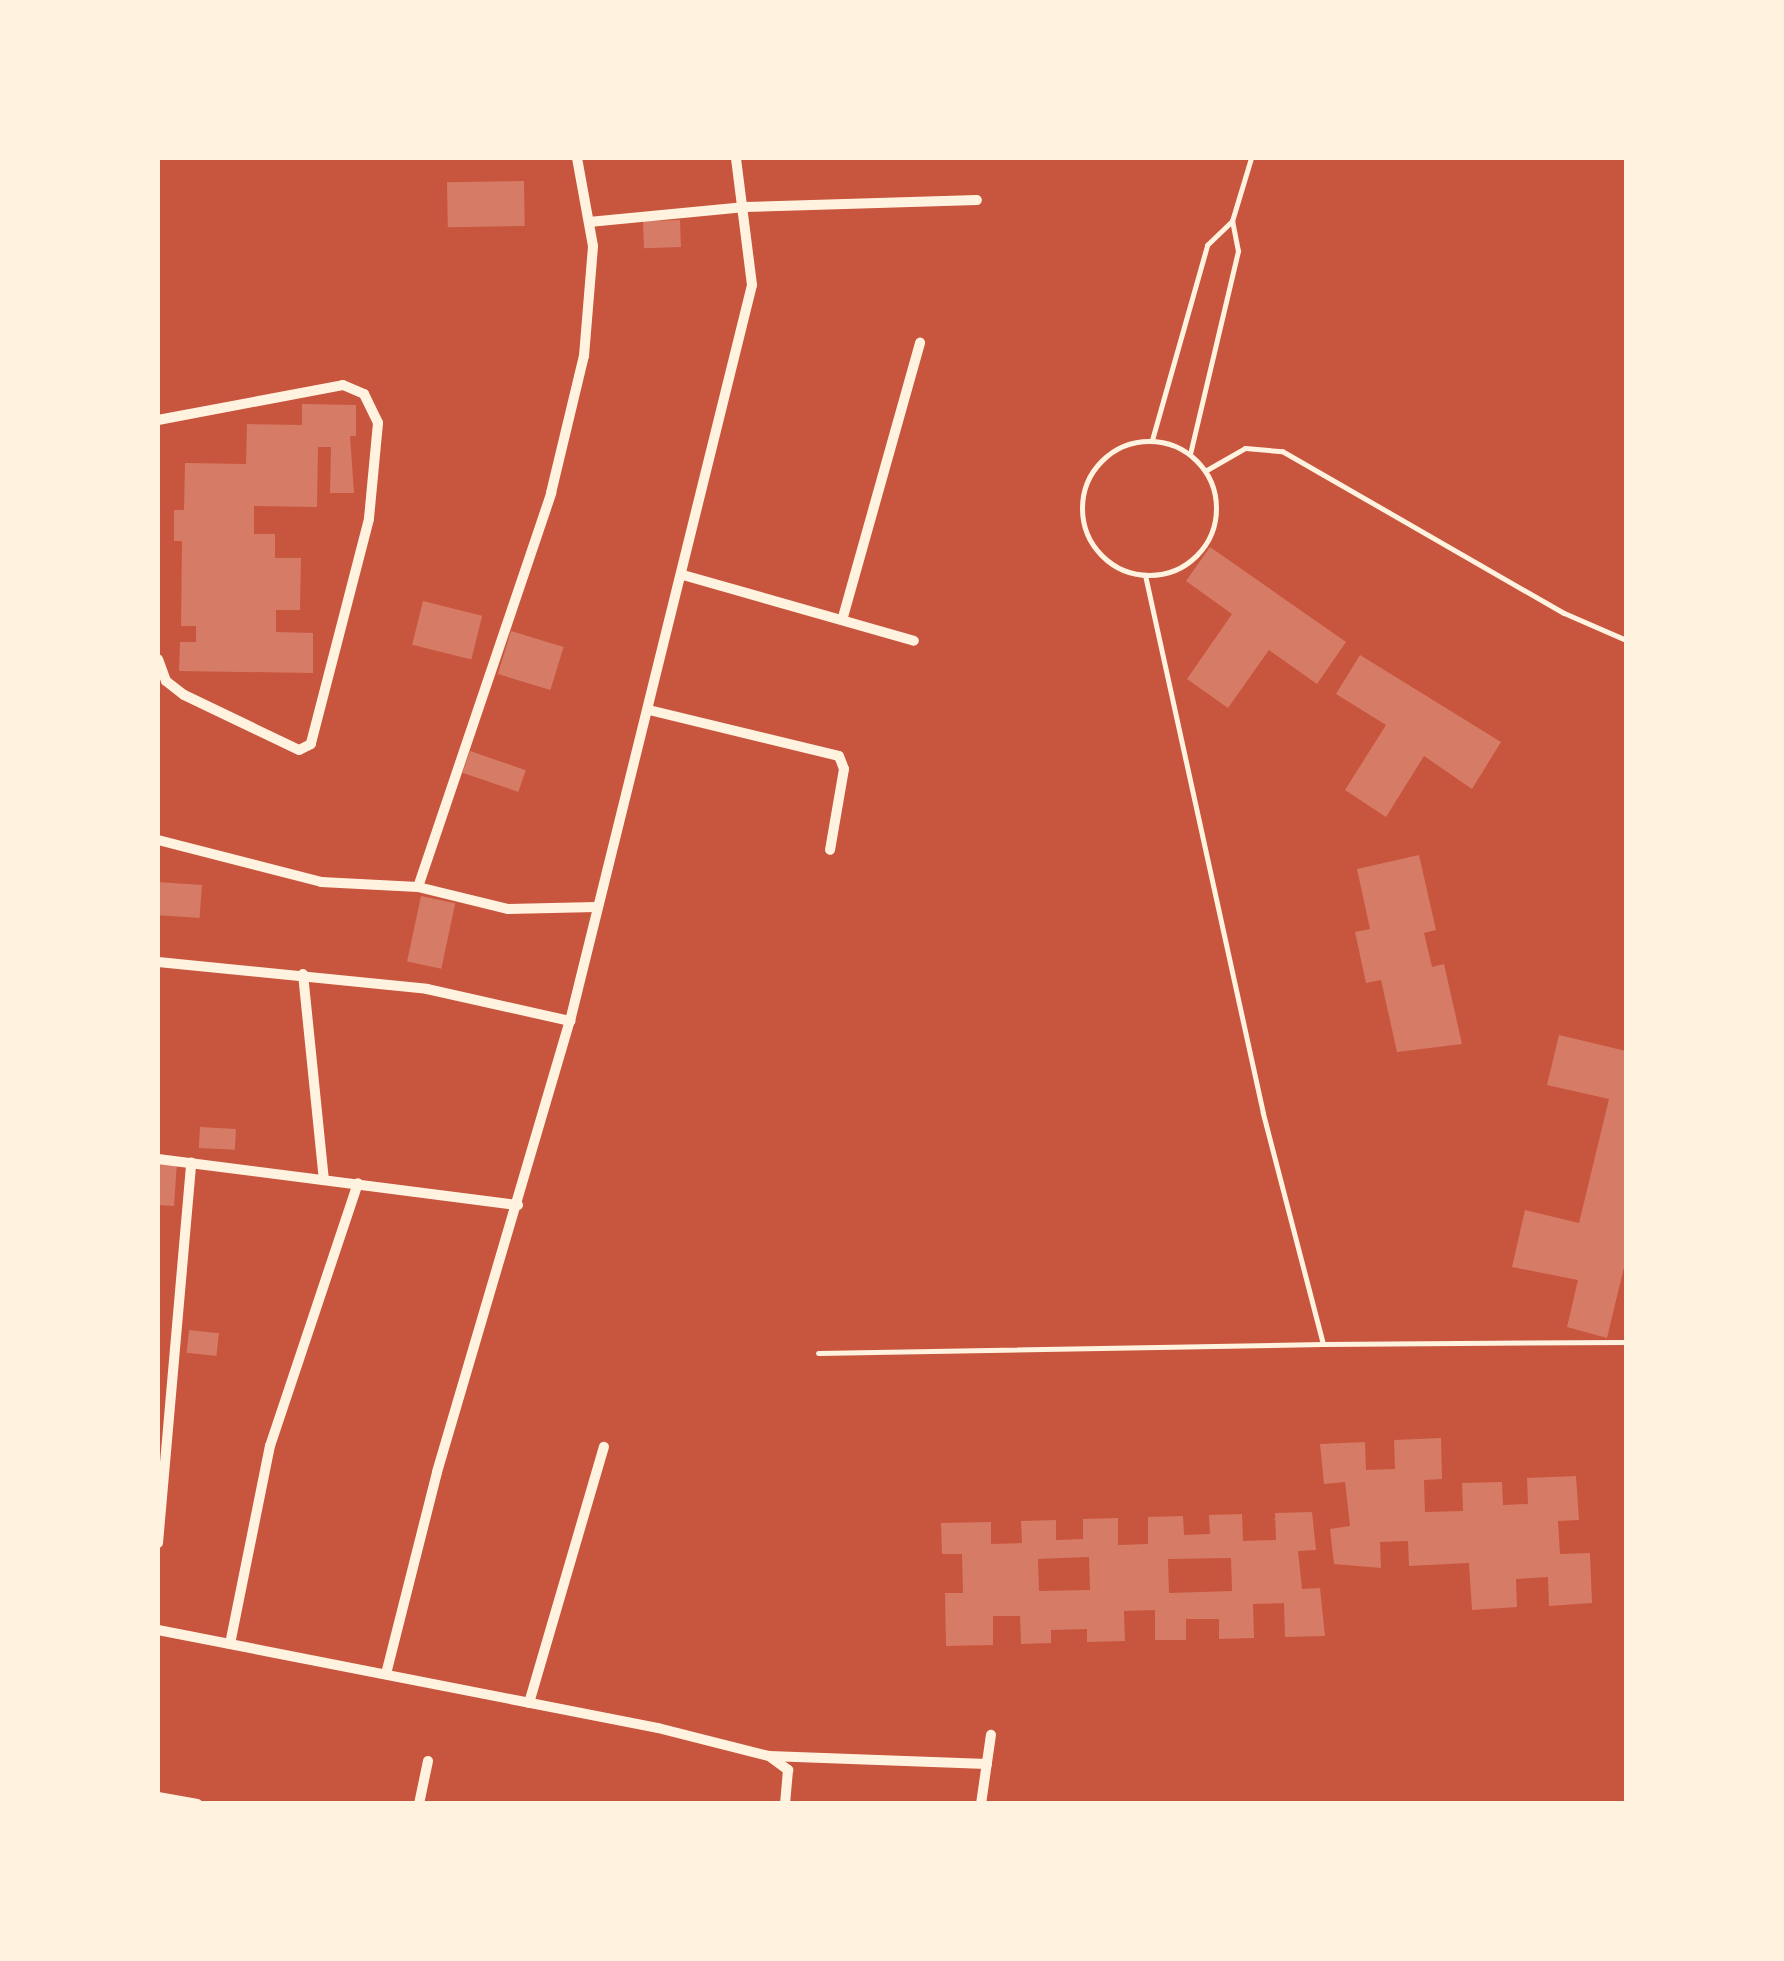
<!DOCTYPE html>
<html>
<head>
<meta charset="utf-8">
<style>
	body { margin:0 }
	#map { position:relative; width:1784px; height:1961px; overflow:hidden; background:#c8553d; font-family:"Nunito Sans",sans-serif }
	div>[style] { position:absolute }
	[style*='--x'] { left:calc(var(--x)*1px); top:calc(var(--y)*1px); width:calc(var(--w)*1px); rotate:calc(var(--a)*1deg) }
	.building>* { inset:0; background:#d67c66; transform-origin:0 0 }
	.service>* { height:5px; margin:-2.5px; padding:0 2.5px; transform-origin:2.5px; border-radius:2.5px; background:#fff3e0 }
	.service>.ring { margin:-2.5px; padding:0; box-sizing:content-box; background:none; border:5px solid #fff3e0; border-radius:50% }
	.minor>* { height:10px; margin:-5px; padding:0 5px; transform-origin:5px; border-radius:5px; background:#fff3e0 }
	span { translate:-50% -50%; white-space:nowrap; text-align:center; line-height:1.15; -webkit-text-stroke:10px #fff3e0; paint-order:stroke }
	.frame { position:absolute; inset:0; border:160px solid #fff3e0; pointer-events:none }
</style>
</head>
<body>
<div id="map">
	<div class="building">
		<i style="left:524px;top:181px;width:45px;height:77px;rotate:89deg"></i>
		<i style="left:680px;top:220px;width:27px;height:37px;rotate:88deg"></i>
		<i style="clip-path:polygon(302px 404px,356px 405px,356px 436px,350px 436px,354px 493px,330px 493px,331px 447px,318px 447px,317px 507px,254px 506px,254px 534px,275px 534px,275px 558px,301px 558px,300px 610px,276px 610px,276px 632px,313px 633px,313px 673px,179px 671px,180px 642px,196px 642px,196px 626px,181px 626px,182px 541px,174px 541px,174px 510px,184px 510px,185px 463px,246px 464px,247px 424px,302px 425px)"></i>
		<i style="clip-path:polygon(1210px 547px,1346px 642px,1317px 684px,1269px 650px,1228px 708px,1187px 679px,1232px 614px,1186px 581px)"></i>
		<i style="left:423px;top:601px;width:61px;height:45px;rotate:14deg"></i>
		<i style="left:511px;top:631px;width:55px;height:45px;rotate:17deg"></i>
		<i style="clip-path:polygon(1360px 655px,1501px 742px,1472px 789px,1424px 756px,1386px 817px,1345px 790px,1386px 725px,1336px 694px)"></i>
		<i style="left:470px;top:751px;width:59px;height:23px;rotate:19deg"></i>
		<i style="clip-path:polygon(1419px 855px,1436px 930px,1424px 933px,1432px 967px,1444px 964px,1462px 1044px,1397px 1052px,1381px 980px,1366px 983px,1355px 932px,1370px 929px,1357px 869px)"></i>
		<i style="left:158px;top:882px;width:44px;height:33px;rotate:4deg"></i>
		<i style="left:421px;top:896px;width:35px;height:67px;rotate:12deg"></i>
		<i style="clip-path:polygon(1559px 1035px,1626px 1051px,1626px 1259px,1607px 1338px,1567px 1327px,1578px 1280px,1512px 1267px,1525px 1210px,1579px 1223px,1609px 1099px,1547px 1085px)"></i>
		<i style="left:200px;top:1127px;width:36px;height:21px;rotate:3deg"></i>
		<i style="clip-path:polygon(158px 1161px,177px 1162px,174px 1206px,158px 1205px)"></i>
		<i style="left:189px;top:1330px;width:30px;height:23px;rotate:6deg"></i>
		<i style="clip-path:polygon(1441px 1438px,1442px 1479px,1424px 1480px,1425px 1512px,1463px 1511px,1462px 1483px,1502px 1482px,1503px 1505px,1528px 1504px,1527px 1478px,1576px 1476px,1579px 1520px,1558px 1521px,1560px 1554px,1590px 1553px,1592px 1603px,1549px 1606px,1548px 1577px,1516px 1579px,1517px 1607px,1472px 1610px,1469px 1563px,1409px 1566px,1408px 1541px,1380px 1542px,1381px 1568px,1334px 1564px,1330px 1529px,1350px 1526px,1345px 1482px,1324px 1484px,1320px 1444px,1365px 1442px,1366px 1470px,1395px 1469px,1394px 1440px)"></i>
		<i style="clip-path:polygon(evenodd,1312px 1512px,1316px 1550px,1298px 1551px,1302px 1589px,1320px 1588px,1325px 1636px,1285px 1637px,1284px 1603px,1253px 1604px,1254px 1638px,1219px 1639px,1219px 1619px,1186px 1619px,1186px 1640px,1155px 1640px,1155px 1610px,1124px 1611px,1125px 1641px,1087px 1642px,1087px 1629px,1051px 1630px,1051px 1643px,1021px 1644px,1020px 1616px,993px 1616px,993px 1645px,946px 1646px,945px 1593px,963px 1593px,962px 1554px,942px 1554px,941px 1523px,991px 1522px,991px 1544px,1022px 1543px,1021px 1521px,1056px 1520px,1056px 1540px,1083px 1539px,1083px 1519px,1118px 1518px,1118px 1545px,1148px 1544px,1148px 1517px,1183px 1516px,1184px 1535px,1210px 1534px,1209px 1515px,1242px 1514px,1243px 1541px,1276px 1540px,1275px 1513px,1312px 1512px,1089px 1557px,1090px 1590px,1039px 1591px,1038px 1559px,1089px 1557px,1312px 1512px,1231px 1558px,1232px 1591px,1169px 1593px,1168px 1559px,1231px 1558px)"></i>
	</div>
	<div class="service">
		<i style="--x:1152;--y:440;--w:203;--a:-74.2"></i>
		<i style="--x:1207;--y:245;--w:35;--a:-44"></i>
		<i class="ring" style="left:1082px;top:441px;width:129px;height:129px"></i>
		<i style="--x:1190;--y:454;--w:209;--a:-76.7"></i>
		<i style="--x:1238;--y:251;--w:31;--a:-101"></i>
		<i style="--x:1232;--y:221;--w:66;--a:-73.2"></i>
		<i style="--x:1205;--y:471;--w:46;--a:-29.9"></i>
		<i style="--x:1245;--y:448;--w:37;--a:5"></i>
		<i style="--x:1282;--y:451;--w:325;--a:29.9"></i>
		<i style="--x:1564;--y:613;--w:68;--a:23.5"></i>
		<i style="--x:1323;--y:1344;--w:303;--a:-0.4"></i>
		<i style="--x:818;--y:1353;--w:505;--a:-1.02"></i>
		<i style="--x:1323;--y:1344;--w:239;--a:-104.6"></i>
		<i style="--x:1263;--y:1113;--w:551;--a:-102.37"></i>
	</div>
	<div class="minor">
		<i style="--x:589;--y:222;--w:157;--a:-5.5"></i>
		<i style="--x:745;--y:207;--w:232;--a:-1.7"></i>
		<i style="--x:158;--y:420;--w:188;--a:-10.7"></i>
		<i style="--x:343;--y:385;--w:23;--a:23"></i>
		<i style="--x:364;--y:394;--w:32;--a:64"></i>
		<i style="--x:378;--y:423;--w:96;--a:95.4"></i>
		<i style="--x:369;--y:519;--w:232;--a:104.5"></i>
		<i style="--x:311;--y:744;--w:13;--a:153"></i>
		<i style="--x:299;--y:750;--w:127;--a:-154.4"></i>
		<i style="--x:184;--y:695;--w:23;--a:-142"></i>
		<i style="--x:166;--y:681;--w:23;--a:-110"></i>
		<i style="--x:683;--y:575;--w:240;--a:15.9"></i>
		<i style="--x:843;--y:617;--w:285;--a:-74.3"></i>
		<i style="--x:649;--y:710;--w:195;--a:13.6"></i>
		<i style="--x:839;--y:756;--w:14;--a:69"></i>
		<i style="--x:844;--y:769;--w:82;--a:99.8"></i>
		<i style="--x:158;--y:840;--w:168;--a:14.4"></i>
		<i style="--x:321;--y:882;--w:97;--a:3"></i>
		<i style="--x:418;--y:887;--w:93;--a:13.7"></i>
		<i style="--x:508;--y:909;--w:88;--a:-1.3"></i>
		<i style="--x:418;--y:887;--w:416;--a:-71.3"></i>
		<i style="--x:551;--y:493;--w:141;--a:-76.5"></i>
		<i style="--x:584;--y:356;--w:110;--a:-85.3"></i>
		<i style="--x:593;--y:246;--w:89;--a:-100.3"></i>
		<i style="--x:158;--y:962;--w:270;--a:5.7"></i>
		<i style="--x:427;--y:989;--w:147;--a:12.6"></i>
		<i style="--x:303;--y:974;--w:207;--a:84.2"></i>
		<i style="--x:158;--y:1159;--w:363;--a:7.3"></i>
		<i style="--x:158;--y:1543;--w:382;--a:-85"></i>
		<i style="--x:158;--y:1630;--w:510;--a:11.09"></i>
		<i style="--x:658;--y:1728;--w:114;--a:14.2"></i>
		<i style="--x:769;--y:1756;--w:24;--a:36"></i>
		<i style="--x:788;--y:1770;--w:34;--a:95"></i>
		<i style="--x:230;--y:1644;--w:202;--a:-78.6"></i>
		<i style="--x:270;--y:1446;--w:277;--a:-71.5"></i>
		<i style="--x:386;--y:1674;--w:208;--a:-75.8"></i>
		<i style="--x:437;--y:1472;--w:470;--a:-73.6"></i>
		<i style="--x:570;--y:1021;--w:758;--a:-76.11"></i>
		<i style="--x:752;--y:285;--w:128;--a:-97.2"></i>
		<i style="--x:529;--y:1703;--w:267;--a:-73.7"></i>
		<i style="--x:769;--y:1756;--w:218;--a:2.1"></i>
		<i style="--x:158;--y:1797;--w:40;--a:10"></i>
		<i style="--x:419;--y:1804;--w:44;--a:-78.2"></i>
		<i style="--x:981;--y:1804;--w:70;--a:-81.8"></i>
	</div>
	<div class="frame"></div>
</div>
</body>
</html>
